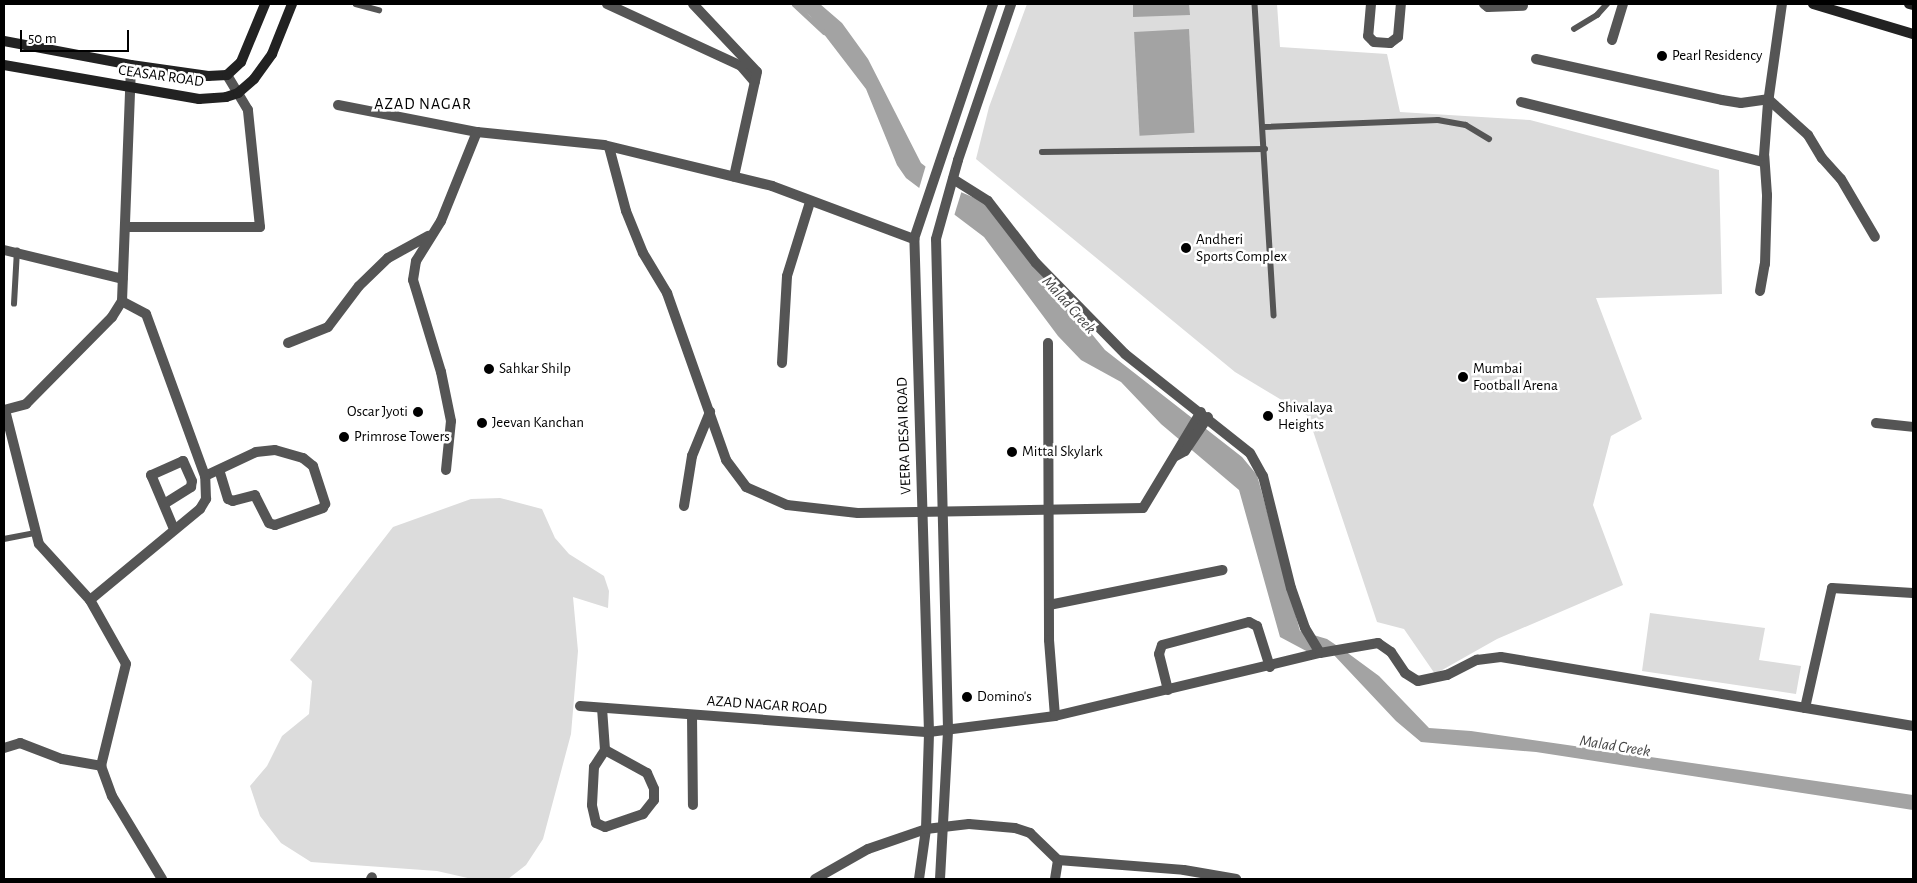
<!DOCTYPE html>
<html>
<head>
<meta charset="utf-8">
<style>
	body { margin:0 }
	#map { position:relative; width:1917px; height:883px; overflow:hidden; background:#fff; font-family:"Alegreya Sans",sans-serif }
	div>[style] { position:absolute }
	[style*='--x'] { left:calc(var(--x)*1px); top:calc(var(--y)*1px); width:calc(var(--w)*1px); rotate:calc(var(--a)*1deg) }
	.green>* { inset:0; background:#dcdcdc }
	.water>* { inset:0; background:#a3a3a3; transform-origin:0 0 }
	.pier>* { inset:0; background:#fff }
	.stream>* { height:4.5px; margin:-2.25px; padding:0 2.25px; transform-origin:2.25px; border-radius:2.25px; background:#a3a3a3 }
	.service>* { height:5.5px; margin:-2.75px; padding:0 2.75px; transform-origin:2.75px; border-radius:2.75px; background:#555 }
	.minor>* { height:10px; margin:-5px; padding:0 5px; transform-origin:5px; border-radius:5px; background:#555 }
	.tertiary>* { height:10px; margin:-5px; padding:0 5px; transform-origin:5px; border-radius:5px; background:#555 }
	.secondary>* { height:10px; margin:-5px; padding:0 5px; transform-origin:5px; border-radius:5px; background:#222 }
	.dots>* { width:14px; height:14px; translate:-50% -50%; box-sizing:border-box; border:2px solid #fff; border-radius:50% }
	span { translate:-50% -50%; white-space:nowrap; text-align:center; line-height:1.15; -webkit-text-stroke:5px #fff; paint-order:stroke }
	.poi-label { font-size:15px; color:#000 }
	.left { translate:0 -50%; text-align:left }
	.right { translate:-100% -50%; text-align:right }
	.street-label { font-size:15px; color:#000 }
	.neighbourhood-label { font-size:16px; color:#000; letter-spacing:1px }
	.water-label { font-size:16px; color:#444; font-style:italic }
	.frame { position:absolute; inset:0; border:5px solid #000; pointer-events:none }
	.scale { position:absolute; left:20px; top:30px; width:109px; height:22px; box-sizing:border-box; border:2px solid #000; border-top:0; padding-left:6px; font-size:15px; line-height:18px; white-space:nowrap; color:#000; -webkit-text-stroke:4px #fff; paint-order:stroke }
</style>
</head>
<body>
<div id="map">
	<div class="green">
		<i style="clip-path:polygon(1027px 4px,1277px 4px,1280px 47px,1387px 54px,1400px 112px,1530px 120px,1719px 170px,1722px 294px,1596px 298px,1642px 419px,1611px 436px,1593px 505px,1623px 585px,1497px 639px,1435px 674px,1404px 629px,1377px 622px,1308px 416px,1235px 372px,976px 159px,989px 107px)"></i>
		<i style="clip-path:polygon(500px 498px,542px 509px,555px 538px,569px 554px,604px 576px,609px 591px,608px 608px,573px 597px,578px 651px,571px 734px,543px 839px,526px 865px,508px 879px,472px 879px,437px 871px,311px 862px,281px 843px,260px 816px,250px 786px,267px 766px,282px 736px,309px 714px,312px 681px,290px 660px,393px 527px,471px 499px)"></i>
		<i style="clip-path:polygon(1650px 613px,1765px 628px,1759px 660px,1801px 666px,1796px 694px,1642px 671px)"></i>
	</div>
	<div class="water">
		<i style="clip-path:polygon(795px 4px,820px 4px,842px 23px,868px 59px,921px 163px,956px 190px,982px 201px,1105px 350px,1242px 457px,1257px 475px,1300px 631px,1327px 639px,1345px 651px,1379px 676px,1429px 728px,1471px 731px,1913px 795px,1913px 810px,1536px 752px,1421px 742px,1396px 721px,1332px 653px,1310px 653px,1280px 637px,1239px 490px,1161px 424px,1121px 382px,1081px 360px,1058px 336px,984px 237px,906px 178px,897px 165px,866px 89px,810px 16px)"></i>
		<i style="clip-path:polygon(1133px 4px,1189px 4px,1190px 15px,1133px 17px)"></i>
		<i style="left:1189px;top:29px;width:104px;height:55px;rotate:87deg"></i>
	</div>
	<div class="pier">
		<i style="clip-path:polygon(926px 165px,962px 190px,954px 216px,918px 192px)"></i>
	</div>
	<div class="stream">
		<i style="--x:794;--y:4;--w:41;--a:43"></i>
	</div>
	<div class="service">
		<i style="--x:356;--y:4;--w:24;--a:15"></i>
		<i style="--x:1255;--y:4;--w:312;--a:86.5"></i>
		<i style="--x:1574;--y:29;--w:27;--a:-31"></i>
		<i style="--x:1597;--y:15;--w:15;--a:-48"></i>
		<i style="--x:1263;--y:127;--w:175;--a:-2.3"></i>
		<i style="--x:1438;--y:120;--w:28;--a:10"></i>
		<i style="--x:1466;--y:125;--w:27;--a:31"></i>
		<i style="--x:1042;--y:152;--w:223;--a:-0.8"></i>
		<i style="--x:14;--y:304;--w:53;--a:-86.8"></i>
		<i style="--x:4;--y:539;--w:33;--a:-11"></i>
	</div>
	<div class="minor">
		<i style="--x:607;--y:4;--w:148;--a:24.8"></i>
		<i style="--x:741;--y:66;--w:21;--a:49"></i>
		<i style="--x:693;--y:4;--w:93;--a:46.7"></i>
		<i style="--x:757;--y:72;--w:107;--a:102.4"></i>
		<i style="--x:1371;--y:4;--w:32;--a:95"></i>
		<i style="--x:1368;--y:36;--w:8;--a:45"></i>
		<i style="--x:1374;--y:42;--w:16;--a:4"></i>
		<i style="--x:1390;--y:43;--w:10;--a:-37"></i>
		<i style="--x:1398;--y:37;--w:33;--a:-85"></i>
		<i style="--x:1484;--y:4;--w:5;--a:37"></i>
		<i style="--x:1488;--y:7;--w:35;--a:-2"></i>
		<i style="--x:1612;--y:40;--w:38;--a:-73"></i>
		<i style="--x:1536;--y:59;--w:190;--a:12.4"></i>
		<i style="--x:1722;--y:100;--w:19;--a:9"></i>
		<i style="--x:1741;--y:103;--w:27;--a:-8"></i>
		<i style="--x:1768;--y:99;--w:54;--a:42"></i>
		<i style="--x:1808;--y:135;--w:27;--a:59"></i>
		<i style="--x:1822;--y:158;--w:28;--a:48"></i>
		<i style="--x:1841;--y:179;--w:67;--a:59.6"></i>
		<i style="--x:1521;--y:102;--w:250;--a:13.9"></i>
		<i style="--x:338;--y:105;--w:142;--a:11"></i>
		<i style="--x:477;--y:132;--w:128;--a:5.8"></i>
		<i style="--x:604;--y:145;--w:173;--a:13.7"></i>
		<i style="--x:772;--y:186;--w:152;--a:20.5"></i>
		<i style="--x:609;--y:147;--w:66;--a:75.1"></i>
		<i style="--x:626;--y:211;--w:45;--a:68"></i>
		<i style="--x:643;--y:253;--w:47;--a:59"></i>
		<i style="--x:667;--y:293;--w:177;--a:70.5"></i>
		<i style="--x:726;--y:460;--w:34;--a:53"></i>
		<i style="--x:746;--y:487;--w:45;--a:23.7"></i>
		<i style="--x:787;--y:505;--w:71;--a:6.4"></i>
		<i style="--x:858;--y:513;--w:285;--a:-1"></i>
		<i style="--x:1143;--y:508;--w:112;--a:-58.9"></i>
		<i style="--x:953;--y:179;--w:41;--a:32.2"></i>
		<i style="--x:988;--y:201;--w:78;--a:52.3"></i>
		<i style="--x:1036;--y:263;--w:127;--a:45.6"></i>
		<i style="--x:1125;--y:354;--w:159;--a:38.4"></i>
		<i style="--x:1250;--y:453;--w:26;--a:61"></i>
		<i style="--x:1263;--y:476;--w:115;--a:76"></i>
		<i style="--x:1291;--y:588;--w:42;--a:70.7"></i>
		<i style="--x:1305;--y:628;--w:29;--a:59"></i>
		<i style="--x:125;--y:227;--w:135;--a:0"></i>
		<i style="--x:260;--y:227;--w:118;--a:-95.9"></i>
		<i style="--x:248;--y:110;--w:41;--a:-121"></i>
		<i style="--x:4;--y:250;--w:122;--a:13.7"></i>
		<i style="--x:1760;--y:291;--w:27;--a:-80"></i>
		<i style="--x:1765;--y:264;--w:69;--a:-88.3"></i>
		<i style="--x:1767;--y:195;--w:39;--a:-94"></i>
		<i style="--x:1764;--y:156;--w:53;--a:-85.7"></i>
		<i style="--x:1768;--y:103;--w:100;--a:-82"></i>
		<i style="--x:288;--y:343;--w:43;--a:-21.8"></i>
		<i style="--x:328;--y:327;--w:51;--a:-52.9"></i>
		<i style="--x:359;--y:286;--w:40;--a:-44"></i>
		<i style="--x:388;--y:258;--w:46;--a:-28.8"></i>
		<i style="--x:1048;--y:343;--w:297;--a:89.8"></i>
		<i style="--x:1049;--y:640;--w:76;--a:85.5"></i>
		<i style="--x:782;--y:363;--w:87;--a:-86.7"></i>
		<i style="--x:787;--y:276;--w:77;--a:-72.7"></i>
		<i style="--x:4;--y:410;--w:23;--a:-15"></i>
		<i style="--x:26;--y:404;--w:122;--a:-45.3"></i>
		<i style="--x:112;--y:317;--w:19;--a:-58"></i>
		<i style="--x:122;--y:301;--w:236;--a:-87.8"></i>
		<i style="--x:5;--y:410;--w:138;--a:75.8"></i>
		<i style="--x:39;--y:544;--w:76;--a:47.7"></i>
		<i style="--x:90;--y:600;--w:73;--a:60.6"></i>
		<i style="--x:126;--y:664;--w:105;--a:103.8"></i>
		<i style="--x:1876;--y:423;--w:37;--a:6"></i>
		<i style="--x:1176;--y:456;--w:10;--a:-29"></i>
		<i style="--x:1185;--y:451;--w:41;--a:-55.9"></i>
		<i style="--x:446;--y:470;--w:49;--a:-84.2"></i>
		<i style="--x:451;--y:421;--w:50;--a:-101.5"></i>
		<i style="--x:441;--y:372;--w:96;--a:-106.9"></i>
		<i style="--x:413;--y:280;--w:19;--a:-81"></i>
		<i style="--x:416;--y:261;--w:47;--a:-58"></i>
		<i style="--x:441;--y:221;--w:96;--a:-68"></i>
		<i style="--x:205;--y:476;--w:56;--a:-25.2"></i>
		<i style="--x:256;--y:452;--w:19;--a:-6"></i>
		<i style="--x:275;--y:450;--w:29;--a:16"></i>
		<i style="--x:303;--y:458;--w:13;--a:39"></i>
		<i style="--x:313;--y:466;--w:40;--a:72"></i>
		<i style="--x:325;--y:504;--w:4;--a:117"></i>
		<i style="--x:323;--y:508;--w:51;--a:160.5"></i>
		<i style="--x:275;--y:525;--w:6;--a:-162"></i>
		<i style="--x:269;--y:523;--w:31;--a:-117"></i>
		<i style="--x:255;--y:495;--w:23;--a:165"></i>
		<i style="--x:233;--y:501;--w:5;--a:-158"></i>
		<i style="--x:228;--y:499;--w:30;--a:-107"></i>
		<i style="--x:164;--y:504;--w:32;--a:-32"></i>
		<i style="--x:191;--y:487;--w:6;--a:-81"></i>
		<i style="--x:192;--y:481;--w:22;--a:-114"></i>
		<i style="--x:183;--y:461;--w:35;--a:156"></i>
		<i style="--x:151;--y:475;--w:2;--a:63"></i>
		<i style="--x:152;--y:477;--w:56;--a:67.1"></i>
		<i style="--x:684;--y:506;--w:51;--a:-80.9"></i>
		<i style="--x:692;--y:456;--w:48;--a:-67.8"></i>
		<i style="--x:90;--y:600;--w:143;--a:-39.6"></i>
		<i style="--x:200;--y:509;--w:12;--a:-59"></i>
		<i style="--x:206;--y:499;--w:23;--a:-92"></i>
		<i style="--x:205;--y:476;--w:172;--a:-110"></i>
		<i style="--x:146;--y:314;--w:27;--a:-152"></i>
		<i style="--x:1049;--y:605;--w:177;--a:-11.4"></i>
		<i style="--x:1168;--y:690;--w:37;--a:-104"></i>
		<i style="--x:1159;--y:654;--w:9;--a:-72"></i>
		<i style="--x:1162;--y:645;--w:90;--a:-14.8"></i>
		<i style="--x:1249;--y:622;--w:9;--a:27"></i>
		<i style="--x:1257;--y:626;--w:43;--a:72.4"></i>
		<i style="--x:580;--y:706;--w:350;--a:4.3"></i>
		<i style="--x:929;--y:732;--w:127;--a:-7.2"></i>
		<i style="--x:1055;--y:716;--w:272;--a:-13.4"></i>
		<i style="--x:1320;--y:653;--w:59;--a:-9.8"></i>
		<i style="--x:1378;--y:643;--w:16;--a:35"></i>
		<i style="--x:1391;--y:652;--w:25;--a:56"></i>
		<i style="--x:1405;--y:673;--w:15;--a:32"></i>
		<i style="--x:1418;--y:681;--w:30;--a:-12"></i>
		<i style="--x:1447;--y:675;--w:34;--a:-27"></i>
		<i style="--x:1477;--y:660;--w:24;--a:-7"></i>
		<i style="--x:1501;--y:657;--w:418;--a:9.5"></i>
		<i style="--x:602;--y:708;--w:42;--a:85.9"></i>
		<i style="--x:605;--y:750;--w:48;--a:28.7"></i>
		<i style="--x:647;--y:773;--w:17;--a:66"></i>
		<i style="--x:654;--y:789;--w:11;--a:90"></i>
		<i style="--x:654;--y:800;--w:18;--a:128"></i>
		<i style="--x:643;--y:814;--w:40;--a:161.1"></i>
		<i style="--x:605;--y:827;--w:10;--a:-156"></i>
		<i style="--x:596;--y:823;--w:18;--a:-103"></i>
		<i style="--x:592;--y:805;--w:38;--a:-87"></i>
		<i style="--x:594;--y:767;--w:20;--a:-57"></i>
		<i style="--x:1805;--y:708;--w:123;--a:-77.3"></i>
		<i style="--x:1832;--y:588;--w:81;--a:3.5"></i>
		<i style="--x:692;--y:715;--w:90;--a:89.4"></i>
		<i style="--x:4;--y:748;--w:17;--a:-17"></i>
		<i style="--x:20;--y:743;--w:45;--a:20.9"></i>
		<i style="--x:62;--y:759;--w:40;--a:10"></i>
		<i style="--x:101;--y:766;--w:32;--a:70"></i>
		<i style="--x:112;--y:796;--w:97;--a:58.9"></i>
		<i style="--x:371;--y:879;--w:2;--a:-63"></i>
		<i style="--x:815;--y:879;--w:61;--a:-29.5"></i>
		<i style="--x:868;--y:849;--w:61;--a:-19"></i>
		<i style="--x:926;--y:829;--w:43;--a:-6.6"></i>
		<i style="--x:969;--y:824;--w:46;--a:5"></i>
		<i style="--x:1015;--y:828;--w:16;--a:18"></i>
		<i style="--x:1030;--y:833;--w:39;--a:44"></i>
		<i style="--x:1055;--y:879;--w:19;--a:-81"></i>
		<i style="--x:1058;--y:860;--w:126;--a:4.5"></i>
		<i style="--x:1184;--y:870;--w:53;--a:9.8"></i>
	</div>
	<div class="tertiary">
		<i style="--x:919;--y:879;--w:50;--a:-82"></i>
		<i style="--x:926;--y:829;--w:97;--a:-88.2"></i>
		<i style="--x:929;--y:732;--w:493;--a:-91.7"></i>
		<i style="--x:914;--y:239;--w:248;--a:-71.4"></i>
		<i style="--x:940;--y:879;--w:150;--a:-86.9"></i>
		<i style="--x:948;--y:729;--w:490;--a:-91.4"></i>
		<i style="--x:936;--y:239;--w:82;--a:-74.4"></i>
		<i style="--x:958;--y:160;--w:165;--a:-71.2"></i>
	</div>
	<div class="secondary">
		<i style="--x:1813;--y:4;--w:104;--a:16.7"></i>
		<i style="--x:1909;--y:4;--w:4;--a:14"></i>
		<i style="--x:4;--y:41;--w:129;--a:10.7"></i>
		<i style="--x:131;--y:65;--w:78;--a:8.1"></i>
		<i style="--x:208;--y:76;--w:19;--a:-3"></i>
		<i style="--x:227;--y:75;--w:19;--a:-43"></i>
		<i style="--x:241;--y:62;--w:63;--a:-67.5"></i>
		<i style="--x:4;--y:65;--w:198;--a:9.9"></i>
		<i style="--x:199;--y:99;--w:27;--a:-4"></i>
		<i style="--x:226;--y:97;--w:13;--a:-18"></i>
		<i style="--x:238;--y:93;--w:21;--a:-41"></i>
		<i style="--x:254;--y:79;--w:31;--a:-54"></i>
		<i style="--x:272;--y:54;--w:54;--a:-68.2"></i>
	</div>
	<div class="dots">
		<i style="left:1662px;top:56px;background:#000"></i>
		<i style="left:1186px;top:248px;background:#000"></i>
		<i style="left:489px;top:369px;background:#000"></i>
		<i style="left:1463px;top:377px;background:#000"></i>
		<i style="left:418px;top:412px;background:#000"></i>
		<i style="left:1268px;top:416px;background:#000"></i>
		<i style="left:482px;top:423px;background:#000"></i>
		<i style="left:344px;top:437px;background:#000"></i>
		<i style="left:1012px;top:452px;background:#000"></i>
		<i style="left:967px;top:697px;background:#000"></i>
	</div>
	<div class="poi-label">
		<span class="left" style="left:1672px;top:56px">Pearl Residency</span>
		<span class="left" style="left:1196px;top:248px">Andheri<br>Sports Complex</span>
		<span class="left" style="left:1473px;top:377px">Mumbai<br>Football Arena</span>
		<span class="left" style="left:499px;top:369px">Sahkar Shilp</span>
		<span class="left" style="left:1278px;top:416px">Shivalaya<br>Heights</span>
		<span class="right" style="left:408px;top:412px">Oscar Jyoti</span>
		<span class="left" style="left:492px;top:423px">Jeevan Kanchan</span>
		<span class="left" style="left:354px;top:437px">Primrose Towers</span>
		<span class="left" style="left:1022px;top:452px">Mittal Skylark</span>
		<span class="left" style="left:977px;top:697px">Domino's</span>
	</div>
	<div class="street-label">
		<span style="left:161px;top:76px;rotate:8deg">CEASAR ROAD</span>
		<span style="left:904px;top:436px;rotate:-92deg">VEERA DESAI ROAD</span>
		<span style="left:767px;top:705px;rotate:4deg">AZAD NAGAR ROAD</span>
	</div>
	<div class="neighbourhood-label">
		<span style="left:423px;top:104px">AZAD NAGAR</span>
	</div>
	<div class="water-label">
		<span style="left:1069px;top:305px;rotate:48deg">Malad Creek</span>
		<span style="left:1615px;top:746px;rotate:9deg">Malad Creek</span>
	</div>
	<div class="frame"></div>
	<div class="scale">50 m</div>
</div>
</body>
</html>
